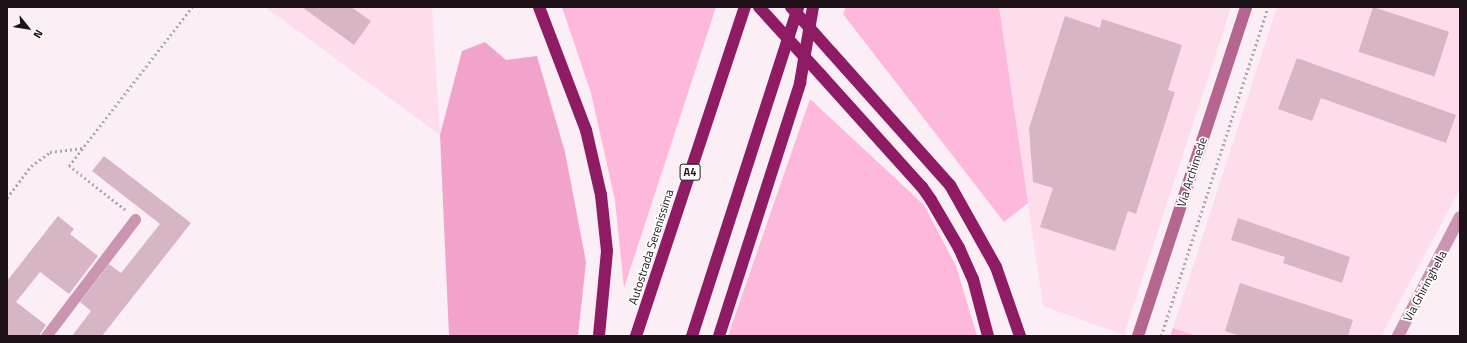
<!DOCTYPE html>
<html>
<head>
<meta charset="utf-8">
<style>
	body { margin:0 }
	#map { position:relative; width:1467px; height:343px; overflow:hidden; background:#fbeef4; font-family:"Titillium Web",sans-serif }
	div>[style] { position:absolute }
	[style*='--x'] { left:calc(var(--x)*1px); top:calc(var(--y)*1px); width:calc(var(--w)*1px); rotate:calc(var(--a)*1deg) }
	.built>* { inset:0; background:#fddcec }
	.green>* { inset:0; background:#fdb8db }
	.forest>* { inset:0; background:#f2a3cc }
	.building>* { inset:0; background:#d6b6c5; transform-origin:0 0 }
	.path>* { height:2.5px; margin-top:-1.25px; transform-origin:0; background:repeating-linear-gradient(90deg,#b2a6ac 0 2px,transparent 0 5px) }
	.lane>* { height:11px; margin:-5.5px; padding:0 5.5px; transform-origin:5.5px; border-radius:5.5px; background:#cb94b0 }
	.street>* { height:12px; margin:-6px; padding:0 6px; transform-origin:6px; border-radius:6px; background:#cb94b0 }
	.secondary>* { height:12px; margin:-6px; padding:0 6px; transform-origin:6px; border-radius:6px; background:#b46690 }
	.highway>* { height:12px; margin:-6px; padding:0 6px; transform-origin:6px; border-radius:6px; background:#8f1b65 }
	.highway-bridge>* { height:12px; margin:-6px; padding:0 6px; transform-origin:6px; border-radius:6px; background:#8f1b65 }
	span { translate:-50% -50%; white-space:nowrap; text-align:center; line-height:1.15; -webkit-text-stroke:3.5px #fff; paint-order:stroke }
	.shield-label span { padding:1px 3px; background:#fff; border:1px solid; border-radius:3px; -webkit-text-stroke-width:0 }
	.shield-label { font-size:11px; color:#1d1218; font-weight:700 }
	.street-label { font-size:12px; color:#1d1218 }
	.frame { position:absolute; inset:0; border:8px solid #1d1218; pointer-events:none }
	.north { position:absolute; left:8px; top:8px; width:40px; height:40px; -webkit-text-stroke:3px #fff; paint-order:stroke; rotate:120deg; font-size:11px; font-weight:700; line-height:16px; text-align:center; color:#1d1218 }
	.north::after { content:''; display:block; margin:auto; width:14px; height:18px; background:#1d1218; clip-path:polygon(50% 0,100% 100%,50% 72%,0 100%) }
</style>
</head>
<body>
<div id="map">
	<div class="built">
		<i style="clip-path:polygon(265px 7px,432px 7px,440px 135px)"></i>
		<i style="clip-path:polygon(999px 7px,1231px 7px,1124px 335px,1043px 306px)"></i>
		<i style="clip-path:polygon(1277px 7px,1460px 7px,1460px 189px,1381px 336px,1196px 336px,1173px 328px)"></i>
	</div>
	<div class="green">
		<i style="clip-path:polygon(562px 7px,716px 7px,624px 288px,615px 200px,591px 93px)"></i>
		<i style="clip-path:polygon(846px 7px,999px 7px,1028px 203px,1004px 222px,843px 14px)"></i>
		<i style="clip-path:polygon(810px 99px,924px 205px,956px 266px,977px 336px,728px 336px)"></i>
		<i style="clip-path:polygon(1173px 328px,1196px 336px,1170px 336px)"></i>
	</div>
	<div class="forest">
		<i style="clip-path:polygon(485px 42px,506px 60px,537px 56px,565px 152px,586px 262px,578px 336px,449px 336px,440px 135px,462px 51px)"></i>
	</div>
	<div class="building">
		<i style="clip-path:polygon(302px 7px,351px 7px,371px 21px,354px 45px)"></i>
		<i style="left:1373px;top:7px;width:80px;height:47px;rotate:18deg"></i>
		<i style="clip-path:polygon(1065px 16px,1100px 28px,1102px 19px,1182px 45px,1168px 90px,1175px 92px,1136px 214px,1128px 211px,1115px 251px,1040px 227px,1053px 188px,1033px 182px,1029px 128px)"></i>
		<i style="clip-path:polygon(1297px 58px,1456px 115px,1446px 143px,1321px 98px,1312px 121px,1278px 109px)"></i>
		<i style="clip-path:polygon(104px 156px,191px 223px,102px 336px,72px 336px,91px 311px,80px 302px,109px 264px,121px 273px,160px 224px,92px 171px)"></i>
		<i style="clip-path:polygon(58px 216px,74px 229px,70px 234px,98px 256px,69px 294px,40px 272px,16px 302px,46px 325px,39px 336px,7px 336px,7px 281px)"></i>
		<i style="clip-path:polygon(1238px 218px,1350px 257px,1342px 283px,1283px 263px,1285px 257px,1231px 240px)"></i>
		<i style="clip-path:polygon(1240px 283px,1353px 320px,1348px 336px,1240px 336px,1225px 331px)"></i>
	</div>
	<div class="path">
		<i style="--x:7;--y:198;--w:40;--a:-53"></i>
		<i style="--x:31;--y:166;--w:24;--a:-36"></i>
		<i style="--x:50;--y:152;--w:33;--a:-7"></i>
		<i style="--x:125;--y:210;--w:71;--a:-141.8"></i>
		<i style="--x:69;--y:166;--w:201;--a:-52.3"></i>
		<i style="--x:1161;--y:336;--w:346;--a:-72"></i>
	</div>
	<div class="lane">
		<i style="--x:46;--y:336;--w:147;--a:-52.7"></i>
	</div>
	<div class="street">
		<i style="--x:1398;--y:336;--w:134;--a:-62.5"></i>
	</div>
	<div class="secondary">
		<i style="--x:1138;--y:336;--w:346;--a:-71.8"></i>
	</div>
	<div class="highway">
		<i style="--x:539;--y:7;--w:132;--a:69.1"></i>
		<i style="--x:586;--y:130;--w:67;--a:77"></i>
		<i style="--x:601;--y:195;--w:56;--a:83.9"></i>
		<i style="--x:607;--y:251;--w:85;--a:95.4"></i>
		<i style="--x:831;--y:52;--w:178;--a:48.2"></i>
		<i style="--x:950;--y:185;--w:94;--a:60.7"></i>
		<i style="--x:996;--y:267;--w:73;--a:70.8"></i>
		<i style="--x:821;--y:75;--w:151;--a:48"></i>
		<i style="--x:922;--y:187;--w:16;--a:55"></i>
		<i style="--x:931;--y:200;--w:56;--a:59.7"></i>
		<i style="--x:959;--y:248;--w:34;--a:66"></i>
		<i style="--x:973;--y:279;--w:59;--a:75.3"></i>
		<i style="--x:636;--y:336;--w:347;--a:-71.7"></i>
		<i style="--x:692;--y:336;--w:346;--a:-72.1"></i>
		<i style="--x:719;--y:336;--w:266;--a:-72.2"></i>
		<i style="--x:800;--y:83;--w:77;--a:-80.3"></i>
	</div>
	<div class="highway-bridge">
		<i style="--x:759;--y:7;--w:92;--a:47.6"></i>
		<i style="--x:791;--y:7;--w:60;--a:48.4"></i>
	</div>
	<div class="shield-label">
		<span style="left:690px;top:172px">A4</span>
	</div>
	<div class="street-label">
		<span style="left:1192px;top:172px;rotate:-72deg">Via Archimede</span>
		<span style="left:651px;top:247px;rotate:-72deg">Autostrada Serenissima</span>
		<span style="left:1425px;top:286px;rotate:-62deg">Via Ghiringhella</span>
	</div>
	<div class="frame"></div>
	<div class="north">N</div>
</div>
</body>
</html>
